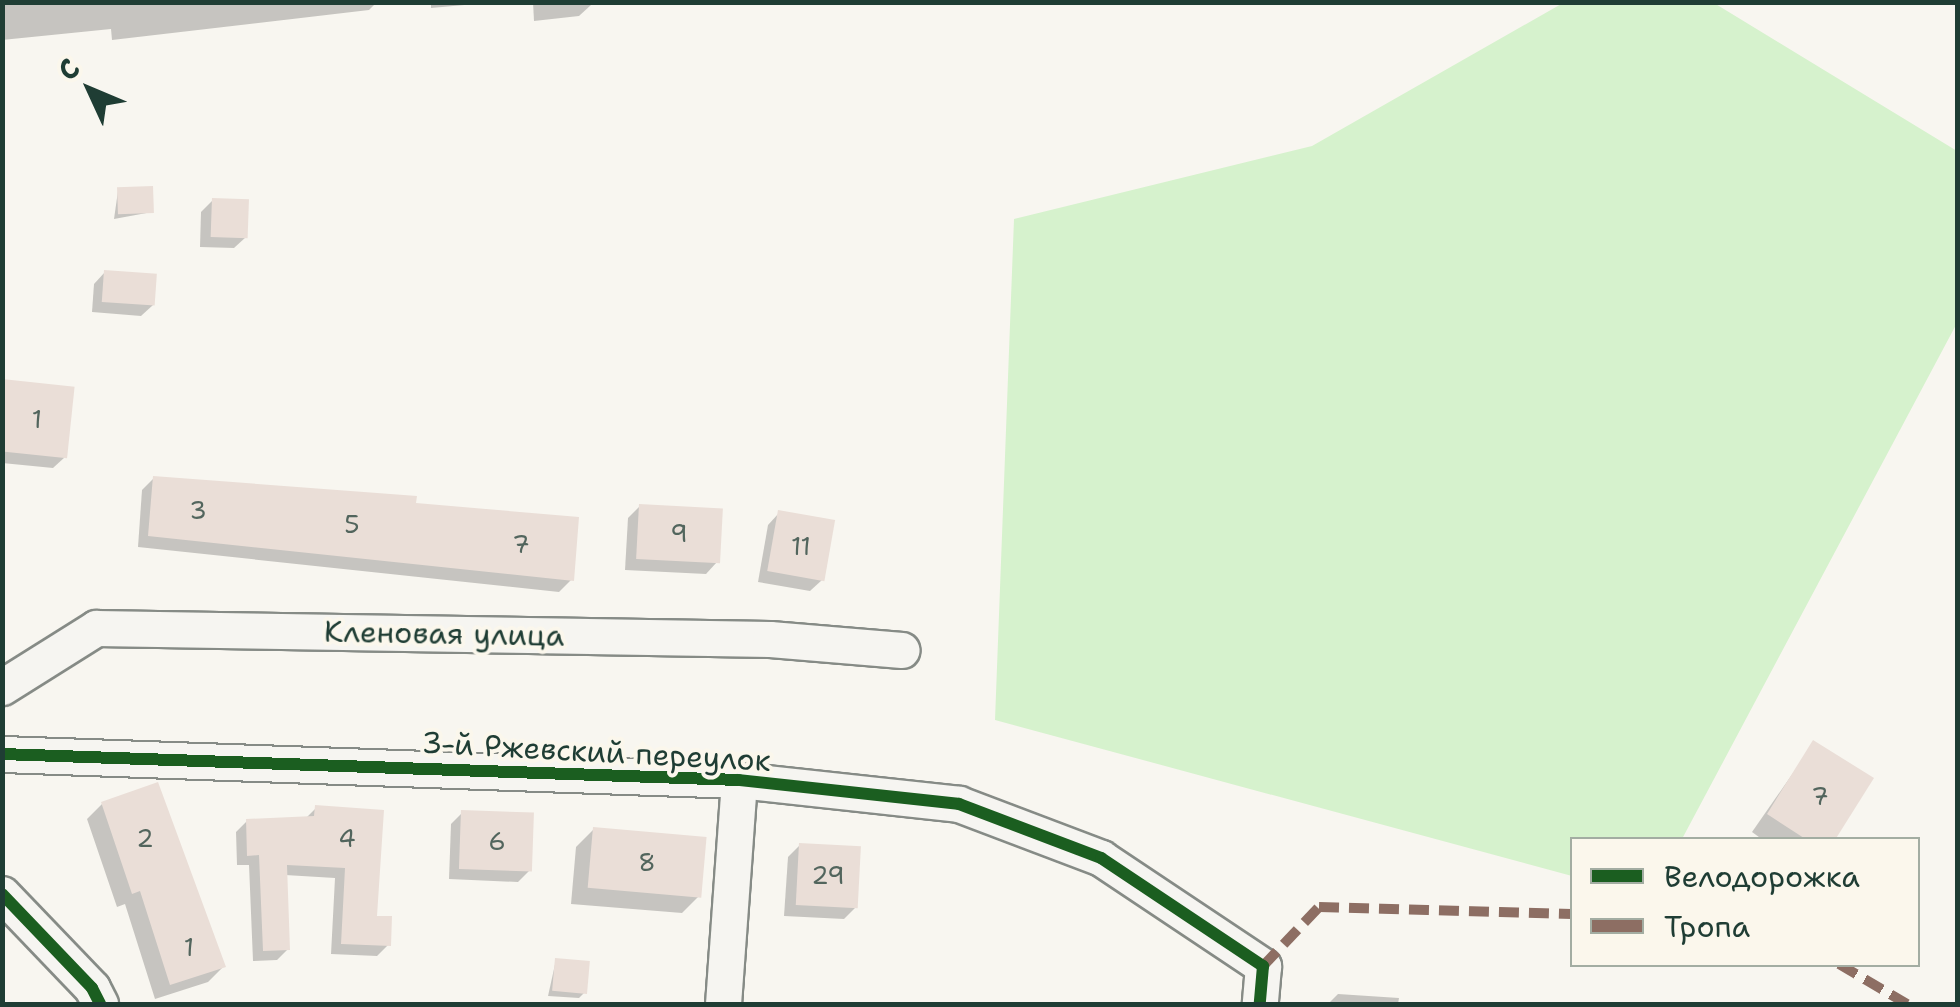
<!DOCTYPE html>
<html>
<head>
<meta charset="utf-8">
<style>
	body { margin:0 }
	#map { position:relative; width:1960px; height:1007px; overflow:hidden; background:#f8f6f0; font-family:"Shantell Sans",sans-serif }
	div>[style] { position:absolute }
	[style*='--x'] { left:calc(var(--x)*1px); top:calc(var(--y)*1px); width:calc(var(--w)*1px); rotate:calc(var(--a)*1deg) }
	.green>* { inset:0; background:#d6f2cd }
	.shadow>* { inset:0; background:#0003 }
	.building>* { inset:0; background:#eaded7; transform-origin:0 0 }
	.roads { filter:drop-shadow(2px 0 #868b86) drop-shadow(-2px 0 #868b86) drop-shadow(0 2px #868b86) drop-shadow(0 -2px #868b86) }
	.minor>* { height:35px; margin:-17.5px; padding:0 17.5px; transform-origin:17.5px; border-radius:17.5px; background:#f6f5f1 }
	.quiet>* { height:10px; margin-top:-5px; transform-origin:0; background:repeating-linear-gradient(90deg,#8d6e63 0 20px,transparent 0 30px) }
	.cycleway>* { height:12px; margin:-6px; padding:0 6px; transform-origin:6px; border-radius:6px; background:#1b5e20 }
	span { translate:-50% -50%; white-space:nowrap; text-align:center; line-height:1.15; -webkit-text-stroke:8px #fbf7ec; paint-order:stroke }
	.number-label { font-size:25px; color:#52655d }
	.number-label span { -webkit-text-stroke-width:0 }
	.street-label { font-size:30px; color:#1f3d34 }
	.frame { position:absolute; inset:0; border:5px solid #1f3d34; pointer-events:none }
	.legend { position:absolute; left:1570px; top:837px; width:350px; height:130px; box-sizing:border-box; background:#fbf7ec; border:2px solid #a3ada2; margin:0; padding:12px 18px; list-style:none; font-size:30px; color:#1f3d34 }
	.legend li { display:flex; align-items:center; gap:20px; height:50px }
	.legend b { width:50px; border:2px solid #a3ada2 }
	.north { position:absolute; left:40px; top:40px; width:100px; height:100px; -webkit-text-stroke:8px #fbf7ec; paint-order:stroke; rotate:314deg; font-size:28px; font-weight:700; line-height:40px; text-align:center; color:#1f3d34 }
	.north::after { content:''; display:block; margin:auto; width:35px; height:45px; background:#1f3d34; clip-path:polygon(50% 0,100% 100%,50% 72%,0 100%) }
</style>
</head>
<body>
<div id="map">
	<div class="green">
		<i style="clip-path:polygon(1563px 3px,1714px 3px,1957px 151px,1957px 323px,1682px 839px,1572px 840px,1572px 876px,995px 720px,1014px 219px,1312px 146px)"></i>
	</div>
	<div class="shadow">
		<i style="clip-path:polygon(2px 2px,377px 2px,369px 10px,112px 40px,111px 29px,2px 40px)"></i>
		<i style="clip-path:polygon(431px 2px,498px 2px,431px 8px)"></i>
		<i style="clip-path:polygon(533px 2px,591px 2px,591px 5px,579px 16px,534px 21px)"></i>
		<i style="clip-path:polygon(118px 191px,152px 212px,114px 219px)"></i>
		<i style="clip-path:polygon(213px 200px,246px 237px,234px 248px,200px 247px,201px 212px)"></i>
		<i style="clip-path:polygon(105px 272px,153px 305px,141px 316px,92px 312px,94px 284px)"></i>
		<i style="clip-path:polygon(2px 383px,65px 457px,53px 468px,2px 463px)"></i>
		<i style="clip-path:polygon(154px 478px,414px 505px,571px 580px,559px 592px,138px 547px,142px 490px)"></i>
		<i style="clip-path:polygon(640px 506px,717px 562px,706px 574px,625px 570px,628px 518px)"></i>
		<i style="clip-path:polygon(779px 513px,822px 580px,810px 591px,758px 582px,768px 525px)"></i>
		<i style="clip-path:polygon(1814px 743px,1832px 840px,1763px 840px,1752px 832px)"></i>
		<i style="clip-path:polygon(102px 804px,223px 967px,208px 982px,155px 999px,125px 904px,117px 907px,87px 819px)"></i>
		<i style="clip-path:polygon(316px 808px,388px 945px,377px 956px,331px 954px,335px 878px,285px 875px,288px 949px,277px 960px,253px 961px,249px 865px,237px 865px,236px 832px,247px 821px,305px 819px)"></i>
		<i style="clip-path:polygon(462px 813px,530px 870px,518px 882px,449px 879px,451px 824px)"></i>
		<i style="clip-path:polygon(594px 829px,699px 896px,682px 913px,571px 904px,576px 847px)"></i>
		<i style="clip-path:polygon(800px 845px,855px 908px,844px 919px,784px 916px,788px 857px)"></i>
		<i style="clip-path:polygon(556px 960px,584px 993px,579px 998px,548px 996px)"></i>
		<i style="clip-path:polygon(1338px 994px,1399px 998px,1398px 1004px,1328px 1004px)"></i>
	</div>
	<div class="building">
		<i style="left:153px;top:186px;width:27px;height:36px;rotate:88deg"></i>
		<i style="left:212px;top:198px;width:37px;height:39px;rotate:2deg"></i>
		<i style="left:104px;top:270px;width:53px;height:32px;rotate:4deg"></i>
		<i style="left:2px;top:379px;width:73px;height:72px;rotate:6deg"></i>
		<i style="clip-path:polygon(153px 476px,417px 496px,416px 503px,579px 517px,574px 581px,148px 536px)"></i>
		<i style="left:639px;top:504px;width:84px;height:55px;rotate:3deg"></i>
		<i style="left:778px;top:510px;width:58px;height:62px;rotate:10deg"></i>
		<i style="clip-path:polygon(1813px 740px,1874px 778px,1835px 840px,1807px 840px,1767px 814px)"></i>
		<i style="clip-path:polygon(158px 782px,226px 967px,170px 985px,140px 891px,132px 894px,101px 802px)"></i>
		<i style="clip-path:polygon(315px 805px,384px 810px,377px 916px,392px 916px,391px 946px,341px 944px,345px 868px,287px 865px,290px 950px,263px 951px,259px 855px,247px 856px,246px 819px,314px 816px)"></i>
		<i style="left:461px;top:810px;width:73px;height:59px;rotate:2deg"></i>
		<i style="left:593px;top:827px;width:114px;height:61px;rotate:5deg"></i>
		<i style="left:799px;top:843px;width:62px;height:62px;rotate:3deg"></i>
		<i style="left:555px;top:958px;width:35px;height:33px;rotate:5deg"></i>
	</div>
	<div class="roads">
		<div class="minor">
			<i style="--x:2;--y:687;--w:111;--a:-32.1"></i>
			<i style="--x:96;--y:628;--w:674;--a:0.94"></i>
			<i style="--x:770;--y:639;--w:132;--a:4.8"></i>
			<i style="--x:2;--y:754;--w:737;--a:2.02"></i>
			<i style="--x:739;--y:780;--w:221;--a:6.2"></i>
			<i style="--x:959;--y:804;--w:152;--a:20.8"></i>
			<i style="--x:1101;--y:858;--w:195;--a:33.7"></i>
			<i style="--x:1263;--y:966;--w:38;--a:95"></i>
			<i style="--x:2;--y:894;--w:130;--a:46.2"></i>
			<i style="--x:92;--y:988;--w:18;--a:63"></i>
			<i style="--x:723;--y:1004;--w:225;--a:-85.9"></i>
		</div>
	</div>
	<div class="quiet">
		<i style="--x:1839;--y:964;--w:79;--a:30.5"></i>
		<i style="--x:1263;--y:966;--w:81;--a:-46.5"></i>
		<i style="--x:1319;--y:907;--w:253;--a:1.6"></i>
	</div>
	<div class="cycleway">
		<i style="--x:2;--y:754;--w:737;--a:2.02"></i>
		<i style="--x:739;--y:780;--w:221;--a:6.2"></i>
		<i style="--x:959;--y:804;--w:152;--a:20.8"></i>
		<i style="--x:1101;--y:858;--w:195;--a:33.7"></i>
		<i style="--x:1263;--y:966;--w:38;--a:95"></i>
		<i style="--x:2;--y:894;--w:130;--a:46.2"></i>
		<i style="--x:92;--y:988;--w:18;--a:63"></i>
	</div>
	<div class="number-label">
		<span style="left:37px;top:419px">1</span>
		<span style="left:198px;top:510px">3</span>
		<span style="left:352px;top:524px">5</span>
		<span style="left:679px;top:533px">9</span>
		<span style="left:521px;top:544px">7</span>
		<span style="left:801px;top:546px">11</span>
		<span style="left:1820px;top:796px">7</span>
		<span style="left:145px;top:838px">2</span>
		<span style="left:347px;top:838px">4</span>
		<span style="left:497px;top:841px">6</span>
		<span style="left:647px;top:862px">8</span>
		<span style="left:828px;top:875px">29</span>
		<span style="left:189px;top:947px">1</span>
	</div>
	<div class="street-label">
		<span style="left:444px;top:634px;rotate:1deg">Кленовая улица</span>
		<span style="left:596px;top:752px;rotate:3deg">3-й Ржевский переулок</span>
	</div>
	<div class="frame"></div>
	<ul class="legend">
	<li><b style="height:12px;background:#1b5e20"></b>Велодорожка</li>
	<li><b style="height:12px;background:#8d6e63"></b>Тропа</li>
	</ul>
	<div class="north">С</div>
</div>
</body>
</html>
